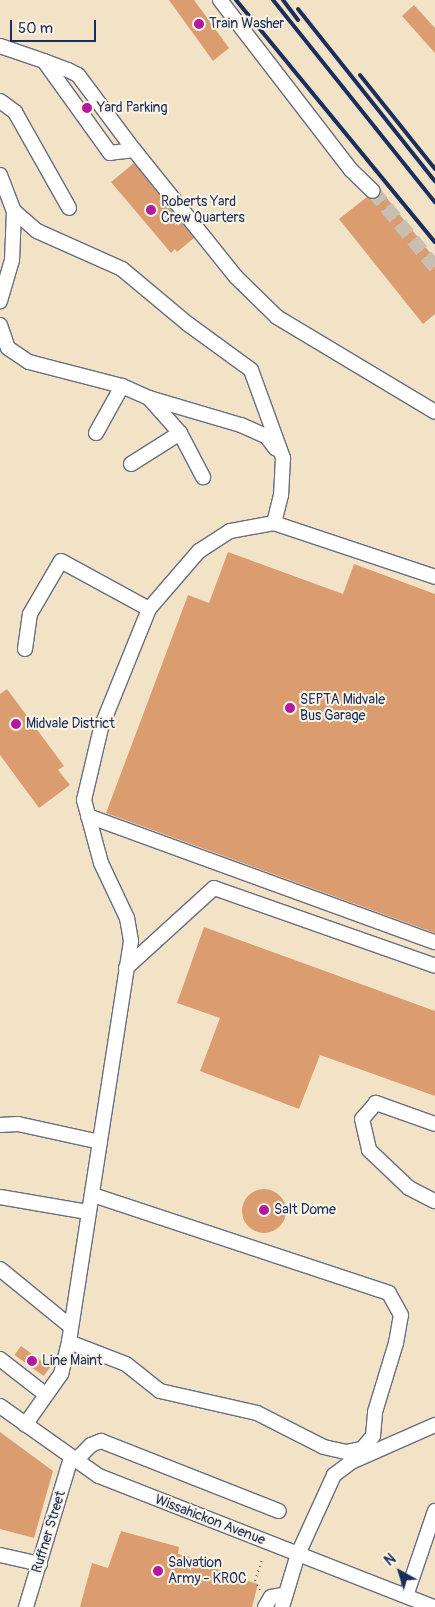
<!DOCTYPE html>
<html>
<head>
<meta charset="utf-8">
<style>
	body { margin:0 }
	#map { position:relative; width:435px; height:1607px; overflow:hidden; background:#f3e3c6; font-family:Pangolin,sans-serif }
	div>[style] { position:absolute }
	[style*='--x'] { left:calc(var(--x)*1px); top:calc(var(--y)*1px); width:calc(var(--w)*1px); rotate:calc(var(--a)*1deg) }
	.building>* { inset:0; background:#db9d70; transform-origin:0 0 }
	.round { border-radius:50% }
	.minor-tunnel>* { height:14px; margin-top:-7px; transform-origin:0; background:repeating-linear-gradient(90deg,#c8bfb1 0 14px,transparent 0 21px) }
	.path>* { height:2px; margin-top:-1px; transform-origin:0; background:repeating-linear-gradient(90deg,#676e82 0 1px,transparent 0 5px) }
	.roads { filter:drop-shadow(1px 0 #676e82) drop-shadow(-1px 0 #676e82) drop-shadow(0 1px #676e82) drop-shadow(0 -1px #676e82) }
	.minor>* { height:14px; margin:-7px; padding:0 7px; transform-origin:7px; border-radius:7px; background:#fff }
	.rail>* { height:4px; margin:-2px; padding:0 2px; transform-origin:2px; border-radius:2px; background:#1b2f5e }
	.dots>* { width:14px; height:14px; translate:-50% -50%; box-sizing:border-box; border:2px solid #fcf5e5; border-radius:50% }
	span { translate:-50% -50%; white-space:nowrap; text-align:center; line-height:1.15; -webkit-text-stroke:4px #fcf5e5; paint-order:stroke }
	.poi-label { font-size:14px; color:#1b2f5e }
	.left { translate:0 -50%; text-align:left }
	.street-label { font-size:14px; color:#1b2f5e }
	.north { position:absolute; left:375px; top:1547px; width:50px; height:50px; -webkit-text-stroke:4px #fcf5e5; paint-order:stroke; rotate:321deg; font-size:14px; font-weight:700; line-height:20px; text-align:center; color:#1b2f5e }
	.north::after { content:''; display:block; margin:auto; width:18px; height:22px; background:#1b2f5e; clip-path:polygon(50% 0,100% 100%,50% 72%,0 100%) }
	.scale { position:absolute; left:10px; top:20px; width:86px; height:22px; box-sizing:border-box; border:2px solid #1b2f5e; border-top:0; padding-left:6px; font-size:15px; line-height:18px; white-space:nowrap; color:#1b2f5e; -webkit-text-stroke:4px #fcf5e5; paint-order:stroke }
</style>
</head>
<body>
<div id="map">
	<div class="building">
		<i style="clip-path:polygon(169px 0,194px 0,229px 48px,213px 61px)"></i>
		<i style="clip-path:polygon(414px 5px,435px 28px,435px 53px,402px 16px)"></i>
		<i style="clip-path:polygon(134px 163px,194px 238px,177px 252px,175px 249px,171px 253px,111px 182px)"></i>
		<i style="clip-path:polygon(382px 192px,435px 259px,435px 314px,423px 324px,339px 219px,367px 197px,376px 199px)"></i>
		<i style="clip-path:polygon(228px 552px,343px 594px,354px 564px,435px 594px,435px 933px,106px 813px,188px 595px,209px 603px)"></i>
		<i style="clip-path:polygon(7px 689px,64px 766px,58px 770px,70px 785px,39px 808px,0 755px,0 694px)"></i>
		<i style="clip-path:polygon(204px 927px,435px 1011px,435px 1096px,320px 1055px,299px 1109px,200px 1071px,220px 1018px,177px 1003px)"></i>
		<i class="round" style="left:242px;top:1189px;width:44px;height:44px"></i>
		<i style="left:21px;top:1346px;width:36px;height:11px;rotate:36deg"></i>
		<i style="clip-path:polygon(0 1432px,53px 1471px,34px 1538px,0 1529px)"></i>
		<i style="clip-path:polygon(121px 1531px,179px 1547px,178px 1554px,211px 1562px,210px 1568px,243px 1574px,242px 1579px,258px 1584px,252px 1607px,80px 1607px,92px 1563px,108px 1568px)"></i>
	</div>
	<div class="minor-tunnel">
		<i style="--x:373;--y:191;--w:98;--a:50.8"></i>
	</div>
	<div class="path">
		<i style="--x:260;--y:1590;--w:10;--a:-119"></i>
		<i style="--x:255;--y:1581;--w:23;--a:-72"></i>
	</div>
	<div class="roads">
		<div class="minor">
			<i style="--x:220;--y:0;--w:215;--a:52.4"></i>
			<i style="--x:351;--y:170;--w:30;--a:44"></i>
			<i style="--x:0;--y:46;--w:46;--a:18.8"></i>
			<i style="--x:44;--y:61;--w:26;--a:21"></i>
			<i style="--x:68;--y:70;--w:11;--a:27"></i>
			<i style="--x:78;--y:75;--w:94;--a:53.3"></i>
			<i style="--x:134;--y:150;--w:24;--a:173"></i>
			<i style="--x:110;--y:153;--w:113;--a:-125.7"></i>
			<i style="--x:0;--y:101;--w:19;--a:36"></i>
			<i style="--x:15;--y:112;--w:110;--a:60.6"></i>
			<i style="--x:134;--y:150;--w:163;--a:51.2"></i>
			<i style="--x:236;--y:277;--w:57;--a:44.3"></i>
			<i style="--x:277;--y:317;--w:184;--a:31"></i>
			<i style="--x:0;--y:175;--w:39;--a:69"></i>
			<i style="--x:14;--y:211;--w:49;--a:92.3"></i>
			<i style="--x:12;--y:260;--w:43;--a:106.3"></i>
			<i style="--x:14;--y:211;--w:30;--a:41"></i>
			<i style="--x:37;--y:231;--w:93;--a:24.1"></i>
			<i style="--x:122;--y:269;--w:86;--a:39.8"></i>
			<i style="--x:188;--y:324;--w:78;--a:36.1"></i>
			<i style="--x:251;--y:370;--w:94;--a:70"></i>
			<i style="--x:283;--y:458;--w:37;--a:93"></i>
			<i style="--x:281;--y:495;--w:29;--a:104"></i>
			<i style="--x:274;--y:523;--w:45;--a:169.7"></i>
			<i style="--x:230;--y:531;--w:37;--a:147"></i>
			<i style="--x:199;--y:551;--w:77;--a:130.8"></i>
			<i style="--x:0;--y:325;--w:24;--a:71"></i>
			<i style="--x:8;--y:348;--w:25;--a:34"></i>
			<i style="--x:29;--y:362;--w:96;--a:14.5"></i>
			<i style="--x:149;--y:398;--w:96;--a:16.4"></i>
			<i style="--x:241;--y:425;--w:27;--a:24"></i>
			<i style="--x:266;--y:436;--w:16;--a:52"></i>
			<i style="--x:96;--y:433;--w:54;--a:-61"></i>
			<i style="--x:122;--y:386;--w:30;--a:24"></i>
			<i style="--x:149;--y:398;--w:47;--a:48.5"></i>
			<i style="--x:131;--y:464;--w:58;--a:-32.3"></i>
			<i style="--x:180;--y:433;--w:50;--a:62.4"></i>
			<i style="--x:274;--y:523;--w:170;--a:18.5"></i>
			<i style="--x:25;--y:649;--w:35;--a:-82"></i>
			<i style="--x:30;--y:614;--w:61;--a:-59.7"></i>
			<i style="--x:61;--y:561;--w:100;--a:28.6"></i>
			<i style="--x:149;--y:609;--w:128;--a:112"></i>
			<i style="--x:101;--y:728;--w:74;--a:103.3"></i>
			<i style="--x:84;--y:800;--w:65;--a:74.9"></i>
			<i style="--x:101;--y:863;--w:61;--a:64.7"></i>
			<i style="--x:127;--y:918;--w:23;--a:80"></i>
			<i style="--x:131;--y:941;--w:406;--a:98.8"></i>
			<i style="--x:69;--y:1342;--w:33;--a:104"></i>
			<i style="--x:61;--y:1374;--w:62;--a:125.2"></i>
			<i style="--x:88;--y:816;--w:369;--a:20"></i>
			<i style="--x:126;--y:968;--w:119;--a:-42.3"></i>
			<i style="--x:214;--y:888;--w:234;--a:19.4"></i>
			<i style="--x:435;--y:1124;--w:63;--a:-160.4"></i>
			<i style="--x:376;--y:1103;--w:21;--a:131"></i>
			<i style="--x:362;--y:1119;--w:32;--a:77"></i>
			<i style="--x:369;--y:1150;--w:55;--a:43.5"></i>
			<i style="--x:409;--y:1188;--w:29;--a:27"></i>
			<i style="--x:0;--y:1125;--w:18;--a:-3"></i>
			<i style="--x:18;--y:1124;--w:84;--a:12.4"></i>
			<i style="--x:0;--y:1197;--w:89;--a:9.7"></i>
			<i style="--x:0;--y:1269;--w:90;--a:39.2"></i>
			<i style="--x:69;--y:1342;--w:61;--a:21.1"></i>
			<i style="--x:126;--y:1364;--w:43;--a:38.5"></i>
			<i style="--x:160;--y:1391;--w:99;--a:12.8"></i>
			<i style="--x:257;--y:1413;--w:75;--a:26.9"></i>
			<i style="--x:324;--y:1447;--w:23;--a:13"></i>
			<i style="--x:346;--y:1452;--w:16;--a:-11"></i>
			<i style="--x:362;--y:1449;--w:17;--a:-50"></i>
			<i style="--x:373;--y:1436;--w:24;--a:-85"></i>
			<i style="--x:375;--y:1412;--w:72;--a:-73.1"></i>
			<i style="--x:396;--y:1343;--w:28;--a:-80"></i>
			<i style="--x:401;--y:1315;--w:25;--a:-119"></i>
			<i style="--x:389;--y:1293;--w:313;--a:-161.7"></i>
			<i style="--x:0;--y:1359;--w:57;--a:37.9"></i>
			<i style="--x:0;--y:1406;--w:121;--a:35.3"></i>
			<i style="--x:99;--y:1476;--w:360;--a:21.4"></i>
			<i style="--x:75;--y:1461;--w:23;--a:-45"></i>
			<i style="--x:91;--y:1445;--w:11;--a:-22"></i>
			<i style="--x:101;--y:1441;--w:191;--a:21.5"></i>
			<i style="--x:0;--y:1555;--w:41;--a:12.7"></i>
			<i style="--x:406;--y:1596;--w:90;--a:-71.2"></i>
			<i style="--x:26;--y:1607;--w:156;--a:-73.2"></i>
			<i style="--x:265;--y:1607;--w:12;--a:-59"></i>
			<i style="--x:271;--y:1597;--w:15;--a:-11"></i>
			<i style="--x:282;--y:1607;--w:55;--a:-73.2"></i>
			<i style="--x:298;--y:1554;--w:87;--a:-65.5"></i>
			<i style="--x:334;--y:1475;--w:21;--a:-37"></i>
			<i style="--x:351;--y:1462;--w:92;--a:-23.8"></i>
		</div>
	</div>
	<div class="rail">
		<i style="--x:236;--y:0;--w:313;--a:50.6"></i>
		<i style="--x:273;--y:0;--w:259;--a:51.3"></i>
		<i style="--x:283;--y:0;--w:25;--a:53"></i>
		<i style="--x:298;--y:9;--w:220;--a:51.5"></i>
		<i style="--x:360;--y:75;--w:120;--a:51.4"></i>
	</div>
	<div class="dots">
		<i style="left:199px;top:24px;background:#b5179e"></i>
		<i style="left:87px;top:108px;background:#b5179e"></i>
		<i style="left:151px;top:210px;background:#b5179e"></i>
		<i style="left:290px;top:708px;background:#b5179e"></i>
		<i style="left:16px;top:724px;background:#b5179e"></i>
		<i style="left:264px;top:1210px;background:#b5179e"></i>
		<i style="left:32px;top:1361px;background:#b5179e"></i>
		<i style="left:158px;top:1571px;background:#b5179e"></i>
	</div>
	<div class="poi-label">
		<span class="left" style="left:209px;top:24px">Train Washer</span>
		<span class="left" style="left:97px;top:108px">Yard Parking</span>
		<span class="left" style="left:161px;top:210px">Roberts Yard<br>Crew Quarters</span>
		<span class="left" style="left:300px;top:708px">SEPTA Midvale<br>Bus Garage</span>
		<span class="left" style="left:26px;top:724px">Midvale District</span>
		<span class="left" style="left:274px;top:1210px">Salt Dome</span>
		<span class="left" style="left:42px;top:1361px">Line Maint</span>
		<span class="left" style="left:168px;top:1571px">Salvation<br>Army - KROC</span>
	</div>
	<div class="street-label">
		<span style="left:210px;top:1520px;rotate:21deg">Wissahickon Avenue</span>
		<span style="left:49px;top:1532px;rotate:-73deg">Ruffner Street</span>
	</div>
	<div class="north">N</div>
	<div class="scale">50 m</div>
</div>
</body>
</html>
